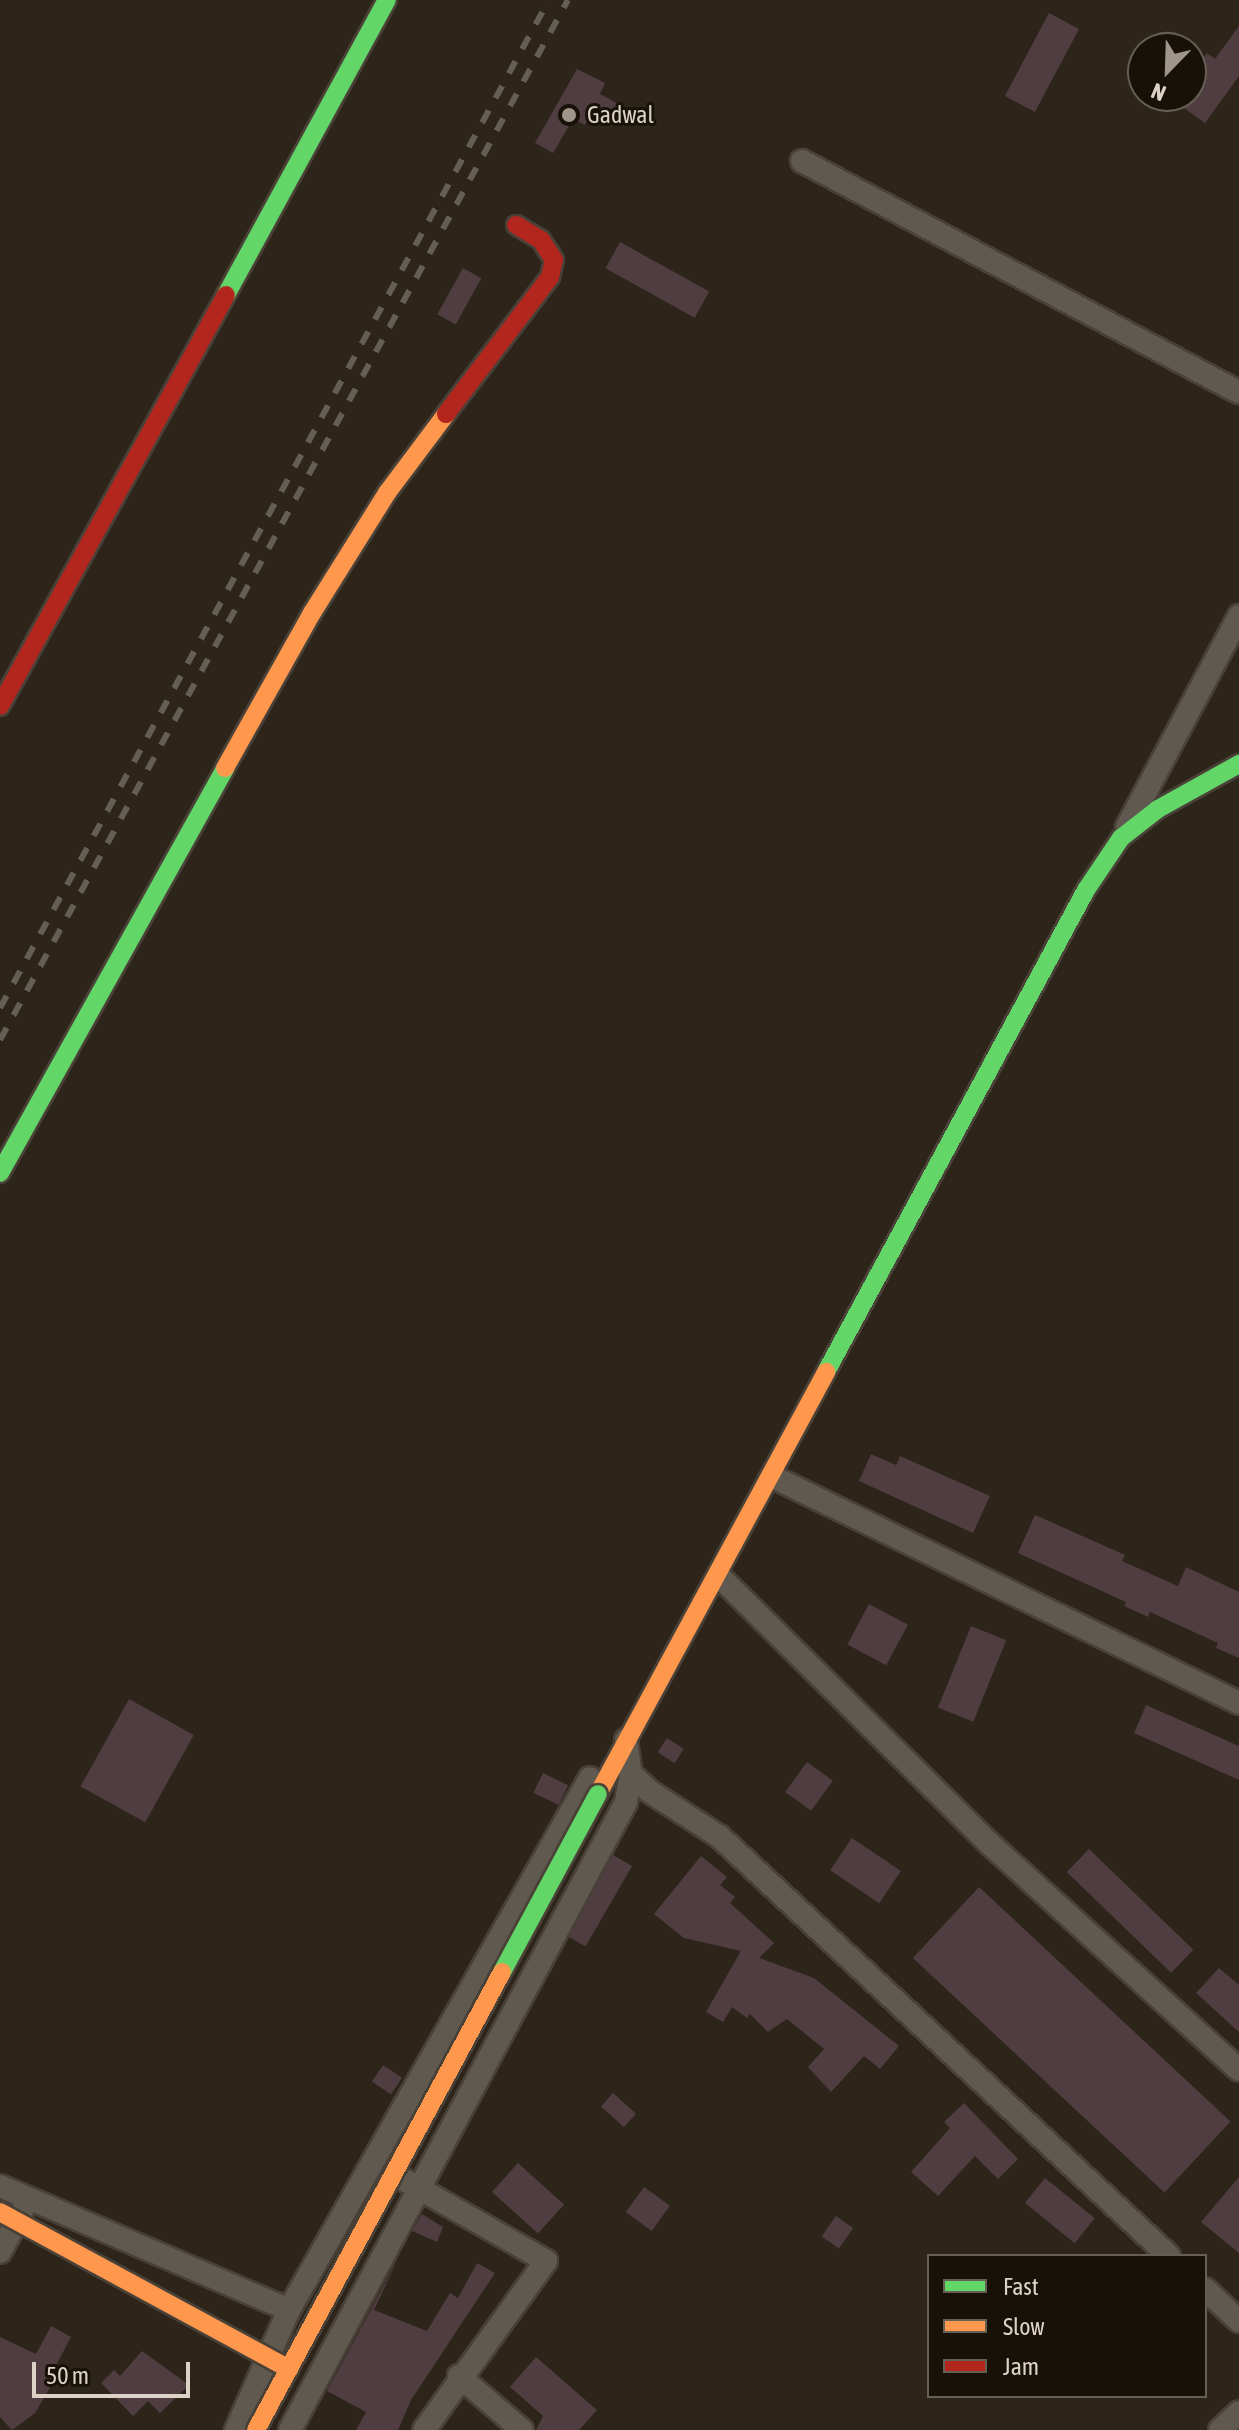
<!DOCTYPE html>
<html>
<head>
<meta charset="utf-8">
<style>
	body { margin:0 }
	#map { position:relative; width:1239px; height:2430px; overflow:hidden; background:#2d2519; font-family:"Asap Condensed",sans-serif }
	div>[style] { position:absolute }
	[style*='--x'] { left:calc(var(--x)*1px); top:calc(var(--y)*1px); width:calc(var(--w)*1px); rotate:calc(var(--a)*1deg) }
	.building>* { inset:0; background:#503d41; transform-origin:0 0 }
	.roads { filter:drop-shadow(2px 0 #494138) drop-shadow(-2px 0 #494138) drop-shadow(0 2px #494138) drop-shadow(0 -2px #494138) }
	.street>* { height:22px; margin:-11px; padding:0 11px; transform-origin:11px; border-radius:11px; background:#605950 }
	.fast>* { height:18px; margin:-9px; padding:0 9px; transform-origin:9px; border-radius:9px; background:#63d668 }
	.slow>* { height:18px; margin:-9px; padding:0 9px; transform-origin:9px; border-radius:9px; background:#ff974d }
	.jam>* { height:18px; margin:-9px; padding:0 9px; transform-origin:9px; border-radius:9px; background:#b3261e }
	.rail>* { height:6px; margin-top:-3px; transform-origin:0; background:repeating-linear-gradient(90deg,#645e55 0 14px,transparent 0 28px) }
	.bridges { filter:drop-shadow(2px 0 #494138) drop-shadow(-2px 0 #494138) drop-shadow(0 2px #494138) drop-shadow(0 -2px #494138) }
	.fast-bridge>* { height:18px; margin:-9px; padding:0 9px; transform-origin:9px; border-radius:9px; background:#63d668 }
	.slow-bridge>* { height:18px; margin:-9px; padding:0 9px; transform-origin:9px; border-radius:9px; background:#ff974d }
	.dots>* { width:22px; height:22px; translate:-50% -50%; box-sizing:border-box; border:4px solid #171108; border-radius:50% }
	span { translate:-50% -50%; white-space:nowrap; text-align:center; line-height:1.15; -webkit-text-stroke:6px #171108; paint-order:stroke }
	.poi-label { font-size:24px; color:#dcd3c6 }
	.left { translate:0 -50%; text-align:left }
	.legend { position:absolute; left:927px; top:2254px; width:280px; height:144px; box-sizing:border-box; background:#171108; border:2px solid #665f54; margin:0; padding:10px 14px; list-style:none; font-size:24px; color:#dcd3c6 }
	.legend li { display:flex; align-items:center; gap:16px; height:40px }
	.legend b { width:40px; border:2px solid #665f54 }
	.north { position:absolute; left:1127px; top:32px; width:80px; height:80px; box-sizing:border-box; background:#171108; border:2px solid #665f54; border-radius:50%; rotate:203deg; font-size:22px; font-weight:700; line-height:32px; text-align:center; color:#dcd3c6 }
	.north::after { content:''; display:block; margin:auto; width:28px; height:36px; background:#9f9689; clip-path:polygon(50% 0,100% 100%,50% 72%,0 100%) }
	.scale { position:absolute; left:32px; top:2362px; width:158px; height:36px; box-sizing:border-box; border:4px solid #dcd3c6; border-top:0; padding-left:10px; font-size:24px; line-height:28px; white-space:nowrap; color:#dcd3c6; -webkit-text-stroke:6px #171108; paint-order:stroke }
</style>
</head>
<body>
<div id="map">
	<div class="building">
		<i style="left:1049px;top:13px;width:34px;height:94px;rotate:28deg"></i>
		<i style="clip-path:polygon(1239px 26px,1239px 76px,1205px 123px,1167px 96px,1191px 96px,1191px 76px,1207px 53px,1215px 59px)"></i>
		<i style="clip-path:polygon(577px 69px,605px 83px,600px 94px,622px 106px,611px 126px,590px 114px,585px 125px,573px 119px,553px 153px,535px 143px)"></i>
		<i style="left:620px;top:242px;width:102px;height:30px;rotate:29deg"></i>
		<i style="left:463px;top:268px;width:21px;height:53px;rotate:29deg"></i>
		<i style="clip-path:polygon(871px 1454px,896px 1465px,900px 1456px,990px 1496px,973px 1533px,859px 1481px)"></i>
		<i style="clip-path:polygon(1035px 1515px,1125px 1555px,1122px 1561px,1178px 1586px,1186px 1567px,1239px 1592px,1239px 1658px,1216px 1648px,1218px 1643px,1150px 1612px,1148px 1617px,1124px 1606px,1126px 1602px,1018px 1553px)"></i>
		<i style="left:869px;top:1604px;width:44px;height:46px;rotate:28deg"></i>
		<i style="left:971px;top:1626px;width:38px;height:88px;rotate:22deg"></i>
		<i style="left:129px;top:1699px;width:74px;height:100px;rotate:29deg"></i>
		<i style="clip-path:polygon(1146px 1705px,1239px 1746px,1239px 1780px,1134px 1733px)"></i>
		<i style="left:667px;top:1738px;width:20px;height:17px;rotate:33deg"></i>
		<i style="left:807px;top:1762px;width:32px;height:37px;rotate:36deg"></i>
		<i style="left:543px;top:1773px;width:28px;height:22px;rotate:26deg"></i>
		<i style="left:852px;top:1838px;width:59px;height:39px;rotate:34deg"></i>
		<i style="left:1089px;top:1849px;width:145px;height:32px;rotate:44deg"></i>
		<i style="left:613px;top:1855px;width:22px;height:93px;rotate:30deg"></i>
		<i style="clip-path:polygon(701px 1856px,727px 1877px,720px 1885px,735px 1897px,730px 1903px,774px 1943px,759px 1958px,814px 1978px,899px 2046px,880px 2069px,864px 2056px,831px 2092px,808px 2067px,824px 2049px,787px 2019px,768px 2032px,750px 2014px,747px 2018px,732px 2007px,723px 2022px,706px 2012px,741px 1951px,684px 1938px,654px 1914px)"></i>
		<i style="left:979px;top:1887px;width:344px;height:97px;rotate:43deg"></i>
		<i style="clip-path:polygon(1219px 1968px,1239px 1985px,1239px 2032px,1196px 1993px)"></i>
		<i style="left:383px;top:2065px;width:23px;height:20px;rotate:34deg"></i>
		<i style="left:613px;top:2093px;width:31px;height:18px;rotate:42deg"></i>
		<i style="clip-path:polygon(964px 2103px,1018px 2159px,998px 2179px,975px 2156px,938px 2196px,911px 2172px,950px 2128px,944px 2122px)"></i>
		<i style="left:518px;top:2163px;width:62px;height:39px;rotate:42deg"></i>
		<i style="clip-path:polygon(1239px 2177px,1239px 2253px,1201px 2222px)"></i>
		<i style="left:1045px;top:2178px;width:64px;height:32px;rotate:39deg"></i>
		<i style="left:644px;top:2187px;width:32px;height:31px;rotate:36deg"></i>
		<i style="clip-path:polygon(422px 2214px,443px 2227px,437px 2242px,412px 2231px)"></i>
		<i style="left:836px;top:2216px;width:21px;height:25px;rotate:35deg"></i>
		<i style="clip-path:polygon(398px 2259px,374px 2310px,427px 2331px,450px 2293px,458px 2298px,477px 2263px,495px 2273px,411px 2400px,398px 2430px,356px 2430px,366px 2412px,327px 2391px)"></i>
		<i style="clip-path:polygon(51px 2326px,71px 2337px,53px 2371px,58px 2374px,35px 2413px,12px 2430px,0 2417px,0 2337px,36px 2354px)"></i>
		<i style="clip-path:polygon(142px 2351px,189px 2385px,160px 2413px,148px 2401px,133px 2416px,101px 2383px,114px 2370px,120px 2376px)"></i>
		<i style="clip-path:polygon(536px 2357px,597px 2410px,579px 2430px,536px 2430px,543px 2416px,510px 2387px)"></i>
	</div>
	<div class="roads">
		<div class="street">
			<i style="--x:802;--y:161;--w:494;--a:27.9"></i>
			<i style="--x:1127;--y:827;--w:239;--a:-62"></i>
			<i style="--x:773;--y:1477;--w:518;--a:25.87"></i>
			<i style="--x:720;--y:1577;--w:380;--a:44.7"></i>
			<i style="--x:990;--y:1844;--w:336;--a:42.2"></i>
			<i style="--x:626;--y:1740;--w:34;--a:82"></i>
			<i style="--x:631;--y:1774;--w:25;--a:43"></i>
			<i style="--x:649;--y:1791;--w:85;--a:32.9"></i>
			<i style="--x:720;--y:1837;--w:614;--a:43.02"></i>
			<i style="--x:406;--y:2181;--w:161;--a:29.7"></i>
			<i style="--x:546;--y:2261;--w:208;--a:125.8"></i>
			<i style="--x:0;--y:2186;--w:314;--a:23.2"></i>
			<i style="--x:0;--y:2252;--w:46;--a:-61.2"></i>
			<i style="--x:1205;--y:2289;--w:47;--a:43.3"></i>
			<i style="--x:459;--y:2376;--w:83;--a:40.6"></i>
			<i style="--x:236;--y:2430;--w:131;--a:-66.2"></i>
			<i style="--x:289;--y:2310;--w:611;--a:-60.5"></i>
			<i style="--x:290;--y:2430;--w:712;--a:-61.85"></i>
			<i style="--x:626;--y:1802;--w:28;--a:-80"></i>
			<i style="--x:1220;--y:2430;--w:26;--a:-43"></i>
		</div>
		<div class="fast">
			<i style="--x:226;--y:295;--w:336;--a:-61.4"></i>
			<i style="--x:0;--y:1173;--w:463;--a:-60.9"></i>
			<i style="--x:826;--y:1372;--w:548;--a:-61.66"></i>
			<i style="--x:1086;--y:890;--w:63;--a:-56.1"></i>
			<i style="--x:1121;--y:838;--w:47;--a:-38.1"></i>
			<i style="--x:1158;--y:809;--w:93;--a:-29.1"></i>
		</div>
		<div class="slow">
			<i style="--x:225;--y:768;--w:178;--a:-60.7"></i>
			<i style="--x:312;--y:613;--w:142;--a:-58"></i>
			<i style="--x:387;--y:493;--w:99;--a:-53.2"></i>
			<i style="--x:598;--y:1794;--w:480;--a:-61.6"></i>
		</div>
		<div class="jam">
			<i style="--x:446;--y:414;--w:172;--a:-52.8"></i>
			<i style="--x:550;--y:277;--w:17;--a:-77"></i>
			<i style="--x:554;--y:260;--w:24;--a:-123"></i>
			<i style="--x:541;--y:240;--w:29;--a:-149"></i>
			<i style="--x:0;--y:706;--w:469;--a:-61.2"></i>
		</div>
	</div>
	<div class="rail">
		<i style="--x:0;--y:1008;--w:1148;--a:-61.43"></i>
		<i style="--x:0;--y:1040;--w:1185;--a:-61.36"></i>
	</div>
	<div class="bridges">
		<div class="fast-bridge">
			<i style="--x:502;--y:1972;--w:202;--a:-61.7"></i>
		</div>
		<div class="slow-bridge">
			<i style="--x:0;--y:2212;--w:329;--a:28.5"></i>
			<i style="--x:256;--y:2430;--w:520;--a:-61.76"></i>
		</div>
	</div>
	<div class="dots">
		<i style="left:569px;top:115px;background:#9f9689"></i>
	</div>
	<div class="poi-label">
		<span class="left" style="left:587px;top:115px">Gadwal</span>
	</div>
	<ul class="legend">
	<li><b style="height:10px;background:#63d668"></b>Fast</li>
	<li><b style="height:10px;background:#ff974d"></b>Slow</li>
	<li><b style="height:10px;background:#b3261e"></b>Jam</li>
	</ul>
	<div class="north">N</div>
	<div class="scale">50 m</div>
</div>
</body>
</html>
